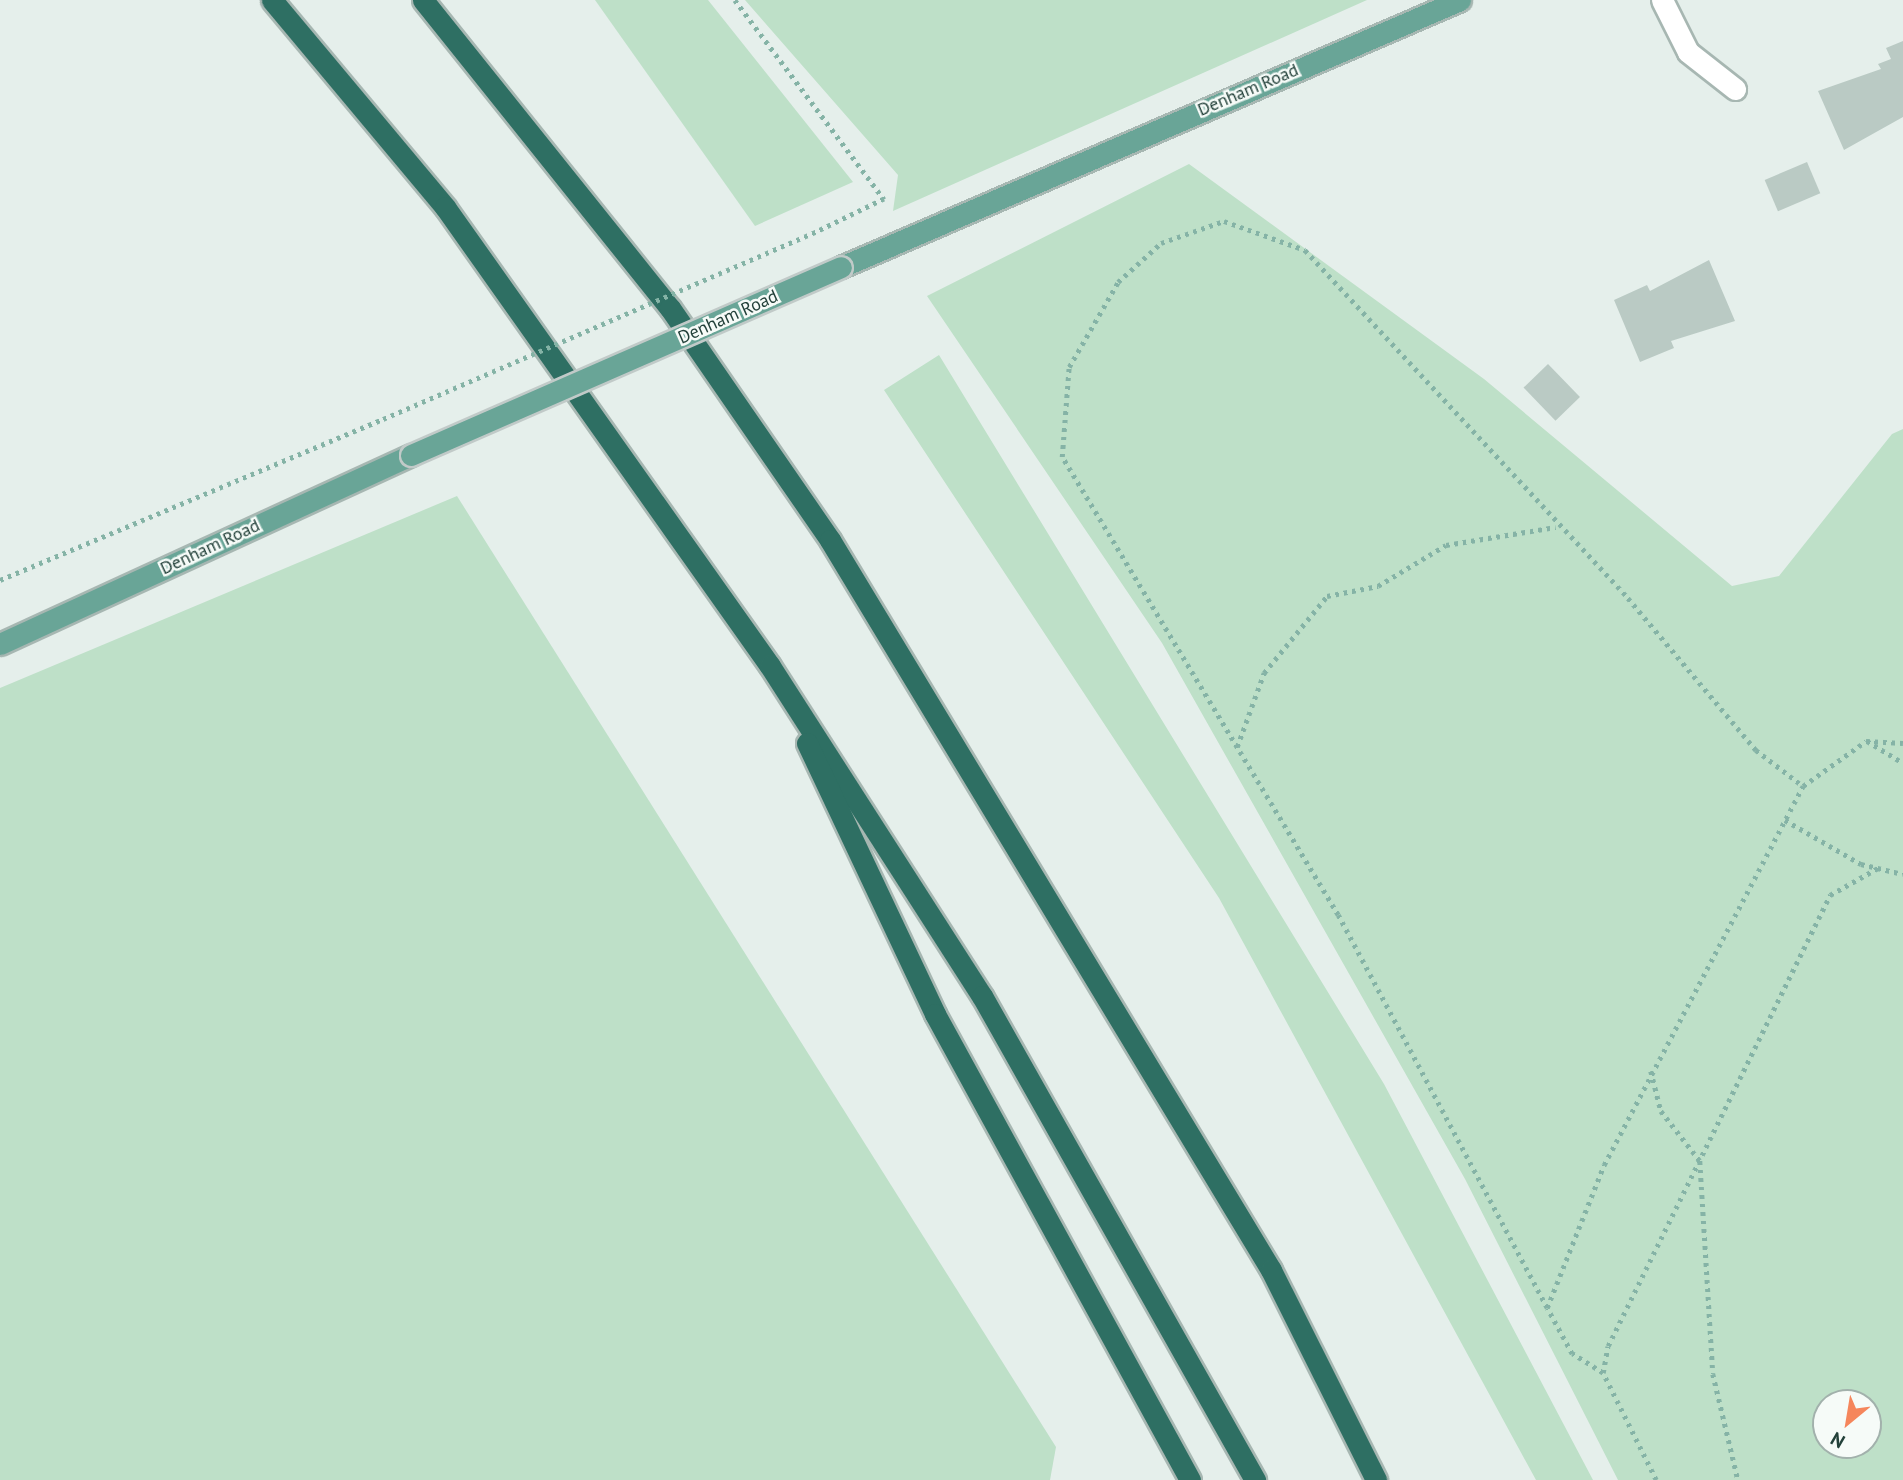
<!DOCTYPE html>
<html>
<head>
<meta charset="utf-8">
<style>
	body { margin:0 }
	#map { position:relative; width:1903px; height:1480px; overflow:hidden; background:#e5efeb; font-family:"PT Sans",sans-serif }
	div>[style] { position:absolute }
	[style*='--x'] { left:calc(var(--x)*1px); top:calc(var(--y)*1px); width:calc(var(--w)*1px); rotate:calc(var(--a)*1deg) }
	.green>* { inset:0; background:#bee0c8 }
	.building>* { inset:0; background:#bacac4; transform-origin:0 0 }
	.path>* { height:4.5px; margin-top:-2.25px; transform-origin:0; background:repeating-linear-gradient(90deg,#85b3a6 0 3.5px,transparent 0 8.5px) }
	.roads { filter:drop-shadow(2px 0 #a7b7b2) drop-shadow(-2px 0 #a7b7b2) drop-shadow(0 2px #a7b7b2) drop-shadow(0 -2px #a7b7b2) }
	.minor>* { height:21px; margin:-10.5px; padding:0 10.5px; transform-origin:10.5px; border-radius:10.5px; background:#fff }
	.major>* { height:21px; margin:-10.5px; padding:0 10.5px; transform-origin:10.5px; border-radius:10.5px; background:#69a597 }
	.highway>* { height:21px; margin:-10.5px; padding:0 10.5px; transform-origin:10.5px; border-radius:10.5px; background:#2e6f63 }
	.path-bridge>* { height:4.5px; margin-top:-2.25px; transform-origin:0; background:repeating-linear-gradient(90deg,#85b3a6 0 3.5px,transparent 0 8.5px) }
	.bridges { filter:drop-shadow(2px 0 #c1cac8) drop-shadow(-2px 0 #c1cac8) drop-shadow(0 2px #c1cac8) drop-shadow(0 -2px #c1cac8) }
	.major-bridge>* { height:21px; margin:-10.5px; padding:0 10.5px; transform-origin:10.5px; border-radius:10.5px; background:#69a597 }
	span { translate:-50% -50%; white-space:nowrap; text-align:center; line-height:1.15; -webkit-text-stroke:5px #f6fbf8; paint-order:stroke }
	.street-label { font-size:18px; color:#23413a }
	.north { position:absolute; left:1812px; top:1389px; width:70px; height:70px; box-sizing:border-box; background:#f6fbf8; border:2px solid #a2b1ac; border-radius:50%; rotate:210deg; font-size:19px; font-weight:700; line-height:28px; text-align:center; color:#23413a }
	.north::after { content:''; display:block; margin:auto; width:24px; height:32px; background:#f5865c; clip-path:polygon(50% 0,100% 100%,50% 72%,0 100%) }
</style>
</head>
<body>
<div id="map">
	<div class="green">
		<i style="clip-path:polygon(595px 0,708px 0,853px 182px,755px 226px)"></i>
		<i style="clip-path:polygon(745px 0,1367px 0,893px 211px,898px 175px)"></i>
		<i style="clip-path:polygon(evenodd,1189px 164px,1484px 379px,1732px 586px,1779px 576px,1892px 434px,1903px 429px,1903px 1480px,1618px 1480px,1465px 1179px,1162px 643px,927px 296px,1189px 164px,1826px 1403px,1868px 1403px,1868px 1445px,1826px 1445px,1826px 1403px)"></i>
		<i style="clip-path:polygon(939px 355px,1384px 1084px,1593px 1480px,1536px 1480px,1219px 898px,884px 390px)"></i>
		<i style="clip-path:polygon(457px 496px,1056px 1447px,1050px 1480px,0 1480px,0 688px)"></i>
	</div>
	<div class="building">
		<i style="clip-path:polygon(1903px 41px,1903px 117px,1844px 150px,1818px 91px,1881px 69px,1878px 64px,1891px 59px,1886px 48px)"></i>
		<i style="left:1807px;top:162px;width:34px;height:46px;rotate:67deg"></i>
		<i style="clip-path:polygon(1709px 260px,1735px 321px,1671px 341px,1674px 348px,1640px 362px,1614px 300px,1647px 285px,1650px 291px)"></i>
		<i style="left:1548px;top:364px;width:46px;height:34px;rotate:46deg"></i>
	</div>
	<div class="path">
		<i style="--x:735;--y:0;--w:249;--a:53.2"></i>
		<i style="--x:884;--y:199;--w:73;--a:154.1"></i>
		<i style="--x:0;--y:580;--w:415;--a:-22.8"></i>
		<i style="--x:1867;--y:741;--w:42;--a:31.4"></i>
		<i style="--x:1237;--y:747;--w:79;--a:-70"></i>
		<i style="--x:1264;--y:673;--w:99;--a:-50.7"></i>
		<i style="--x:1327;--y:596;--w:52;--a:-11.1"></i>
		<i style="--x:1378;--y:586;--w:79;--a:-31.1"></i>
		<i style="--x:1446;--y:545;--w:111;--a:-9.3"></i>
		<i style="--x:1785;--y:820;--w:88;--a:30.1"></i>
		<i style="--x:1861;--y:864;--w:43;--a:13.4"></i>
		<i style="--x:1651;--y:1071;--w:41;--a:76"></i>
		<i style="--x:1661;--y:1111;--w:63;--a:52"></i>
		<i style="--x:1700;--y:1161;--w:213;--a:86.5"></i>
		<i style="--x:1713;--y:1374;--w:109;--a:76.7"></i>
		<i style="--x:1547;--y:1308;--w:445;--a:-118"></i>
		<i style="--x:1338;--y:915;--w:535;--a:-121.07"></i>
		<i style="--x:1062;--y:457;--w:90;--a:-85.6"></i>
		<i style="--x:1069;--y:367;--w:98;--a:-60"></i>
		<i style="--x:1118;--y:282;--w:58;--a:-42.2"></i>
		<i style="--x:1161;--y:243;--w:67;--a:-19.2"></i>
		<i style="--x:1224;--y:221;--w:86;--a:19.7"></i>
		<i style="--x:1305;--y:250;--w:475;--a:47.1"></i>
		<i style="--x:1628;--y:598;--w:199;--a:49.9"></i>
		<i style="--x:1756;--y:750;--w:59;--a:37.5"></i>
		<i style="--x:1603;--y:1373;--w:36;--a:-148"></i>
		<i style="--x:1572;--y:1354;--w:52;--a:-118.5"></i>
		<i style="--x:1547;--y:1308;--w:154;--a:-68.3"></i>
		<i style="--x:1604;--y:1165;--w:428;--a:-62.3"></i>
		<i style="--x:1803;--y:786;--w:77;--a:-35.5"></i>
		<i style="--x:1866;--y:741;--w:37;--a:3"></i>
		<i style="--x:1656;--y:1480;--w:119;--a:-116.4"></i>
		<i style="--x:1603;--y:1373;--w:27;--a:-80"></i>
		<i style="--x:1608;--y:1346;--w:503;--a:-63.79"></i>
		<i style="--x:1830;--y:895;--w:55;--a:-29.4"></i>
	</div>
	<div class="roads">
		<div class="minor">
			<i style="--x:1662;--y:0;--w:58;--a:63.4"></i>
			<i style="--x:1688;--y:52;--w:60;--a:38.2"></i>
		</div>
		<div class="major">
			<i style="--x:841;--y:267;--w:674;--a:-23.33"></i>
			<i style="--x:0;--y:644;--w:452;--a:-24.7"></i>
		</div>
		<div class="highway">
			<i style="--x:272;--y:0;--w:270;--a:50.1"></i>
			<i style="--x:445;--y:207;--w:562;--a:54.7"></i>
			<i style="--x:770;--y:666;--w:392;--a:57.3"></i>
			<i style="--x:982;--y:996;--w:556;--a:60.57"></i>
			<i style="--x:423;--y:0;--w:395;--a:51.3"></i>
			<i style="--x:670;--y:308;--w:282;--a:55.4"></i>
			<i style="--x:830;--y:540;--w:853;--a:58.86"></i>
			<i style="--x:1271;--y:1270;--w:235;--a:63.4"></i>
			<i style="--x:807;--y:743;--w:300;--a:64.7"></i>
			<i style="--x:935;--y:1014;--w:531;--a:61.31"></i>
		</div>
	</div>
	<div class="path-bridge">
		<i style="--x:383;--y:419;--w:474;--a:-23.4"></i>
	</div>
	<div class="bridges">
		<div class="major-bridge">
			<i style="--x:411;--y:455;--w:469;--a:-23.6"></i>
		</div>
	</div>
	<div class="street-label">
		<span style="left:1248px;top:90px;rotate:-23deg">Denham Road</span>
		<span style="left:728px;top:317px;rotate:-24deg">Denham Road</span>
		<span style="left:210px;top:547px;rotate:-25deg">Denham Road</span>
	</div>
	<div class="north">N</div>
</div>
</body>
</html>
